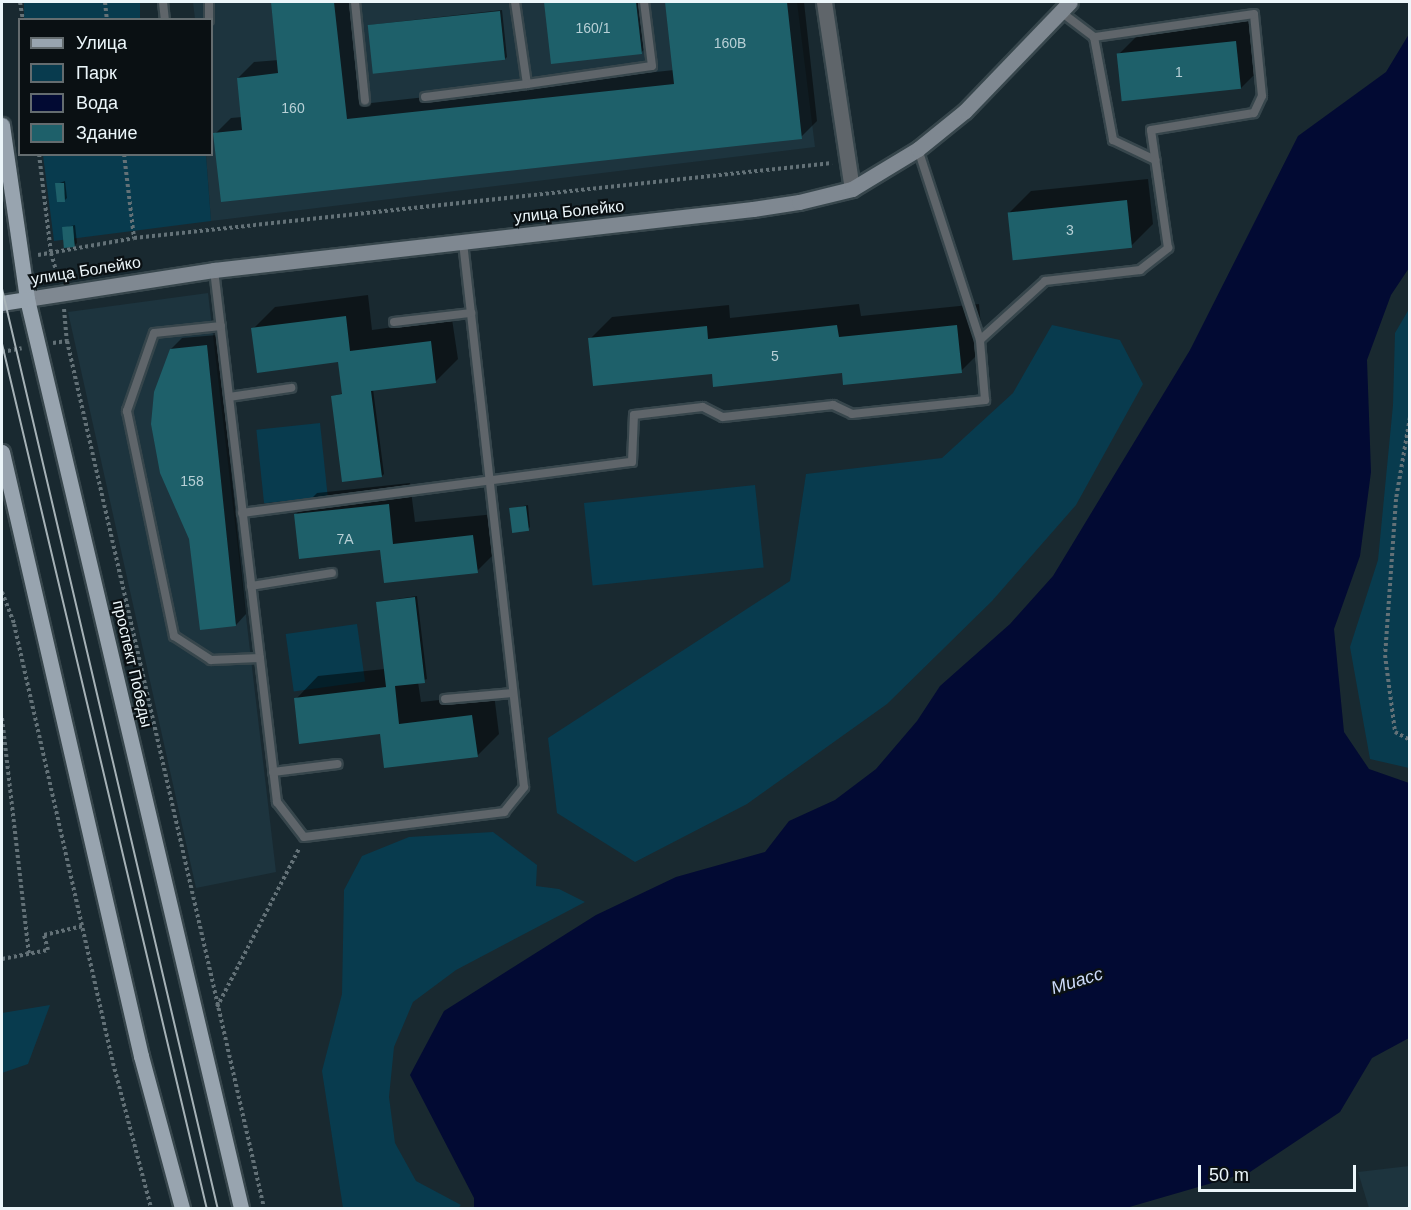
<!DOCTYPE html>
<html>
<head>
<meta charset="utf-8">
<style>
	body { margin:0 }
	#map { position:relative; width:1411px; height:1210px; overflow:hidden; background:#192930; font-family:Helvetica,sans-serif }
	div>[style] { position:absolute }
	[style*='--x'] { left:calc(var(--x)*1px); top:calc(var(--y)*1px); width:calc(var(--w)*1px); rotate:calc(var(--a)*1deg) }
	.built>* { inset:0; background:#1d343e }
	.green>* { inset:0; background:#083b4e; transform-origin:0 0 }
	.water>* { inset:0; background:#020a33 }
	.shadow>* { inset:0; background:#0007 }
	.building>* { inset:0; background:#1e606a; transform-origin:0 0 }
	.path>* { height:4px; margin-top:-2px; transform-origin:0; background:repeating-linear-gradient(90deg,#637177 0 3px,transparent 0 6px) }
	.roads { filter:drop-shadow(2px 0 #37464c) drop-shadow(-2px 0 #37464c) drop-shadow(0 2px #37464c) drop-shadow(0 -2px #37464c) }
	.lane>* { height:8px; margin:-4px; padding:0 4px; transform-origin:4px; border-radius:4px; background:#5f656a }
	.street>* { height:15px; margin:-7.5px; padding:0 7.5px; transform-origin:7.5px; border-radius:7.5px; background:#5f656a }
	.secondary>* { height:15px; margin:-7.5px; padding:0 7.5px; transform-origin:7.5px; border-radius:7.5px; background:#7f8891 }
	.primary>* { height:15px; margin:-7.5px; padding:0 7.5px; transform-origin:7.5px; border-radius:7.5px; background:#98a4af }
	.tram>* { height:1.5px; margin:-0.75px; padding:0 0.75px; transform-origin:0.75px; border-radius:0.75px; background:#a6b2b7 }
	span { translate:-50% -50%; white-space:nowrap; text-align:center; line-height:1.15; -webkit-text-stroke:4.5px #0a1013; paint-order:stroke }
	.number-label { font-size:14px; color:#b8d0d6 }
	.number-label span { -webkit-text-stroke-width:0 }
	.street-label { font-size:16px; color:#ecf6fa }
	.water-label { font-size:18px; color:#cddbfa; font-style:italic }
	.frame { position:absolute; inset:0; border:3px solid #ecf6fa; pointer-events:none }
	.legend { position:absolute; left:18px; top:18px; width:195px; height:138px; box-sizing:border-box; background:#0a1013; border:2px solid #646c6f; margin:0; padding:8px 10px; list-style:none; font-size:18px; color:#ecf6fa }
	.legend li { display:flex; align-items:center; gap:12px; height:30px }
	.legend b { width:30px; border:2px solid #646c6f }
	.scale { position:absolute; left:1198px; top:1165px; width:158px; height:27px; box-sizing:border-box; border:3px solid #ecf6fa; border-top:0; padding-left:8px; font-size:18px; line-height:21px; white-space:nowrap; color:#ecf6fa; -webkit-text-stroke:4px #0a1013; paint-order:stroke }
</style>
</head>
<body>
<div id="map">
	<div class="built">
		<i style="clip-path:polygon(193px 2px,797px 2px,815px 147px,211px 221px,206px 155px,212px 154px,212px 20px,195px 19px)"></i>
		<i style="clip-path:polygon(208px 293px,276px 872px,196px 888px,68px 312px)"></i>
		<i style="clip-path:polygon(1409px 1166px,1409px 1208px,1369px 1208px,1358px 1172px)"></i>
	</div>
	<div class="green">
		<i style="left:24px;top:2px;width:116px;height:17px"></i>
		<i style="clip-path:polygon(43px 155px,206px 155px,211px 221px,54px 241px)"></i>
		<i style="clip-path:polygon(1409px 309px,1409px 768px,1370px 759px,1350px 647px,1378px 560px,1393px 405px,1395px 333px)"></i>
		<i style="clip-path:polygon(1052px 325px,1120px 340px,1143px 384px,1076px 505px,992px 601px,887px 704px,747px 804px,635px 862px,557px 813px,548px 738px,790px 581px,806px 474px,942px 458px,1013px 393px)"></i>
		<i style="left:320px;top:423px;width:74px;height:64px;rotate:84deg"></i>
		<i style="left:755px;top:485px;width:83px;height:172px;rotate:84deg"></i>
		<i style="left:357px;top:624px;width:58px;height:72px;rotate:82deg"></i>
		<i style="clip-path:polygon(493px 832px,537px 865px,536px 886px,559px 889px,585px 902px,456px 970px,413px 1002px,394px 1047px,389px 1097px,395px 1143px,416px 1181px,461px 1205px,458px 1208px,343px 1208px,322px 1071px,342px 994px,344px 890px,362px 856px,409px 837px)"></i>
		<i style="clip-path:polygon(50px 1005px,28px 1064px,2px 1073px,2px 1013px)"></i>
	</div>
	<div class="water">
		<i style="clip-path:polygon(1409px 34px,1409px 268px,1391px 295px,1367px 360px,1371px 472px,1360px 556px,1334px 629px,1344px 732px,1369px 769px,1409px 783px,1409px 1038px,1372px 1058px,1340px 1112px,1250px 1172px,1126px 1208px,474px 1208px,474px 1198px,410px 1075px,444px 1011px,596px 915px,676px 877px,765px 852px,789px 821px,835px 800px,876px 769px,917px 721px,940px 686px,1010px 624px,1053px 576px,1190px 350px,1298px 136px,1386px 72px)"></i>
	</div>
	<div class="shadow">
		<i style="clip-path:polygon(272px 2px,351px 2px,362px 104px,674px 70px,667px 2px,804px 2px,817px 121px,801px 137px,215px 134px,231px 118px,242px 117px,238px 78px,254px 62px,279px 60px)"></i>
		<i style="clip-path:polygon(545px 2px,641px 2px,646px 47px,641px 53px,552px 62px)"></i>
		<i style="clip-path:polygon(502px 10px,507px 57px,505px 59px,369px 25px)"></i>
		<i style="clip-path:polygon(1258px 20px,1263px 66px,1241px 88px,1119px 54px,1141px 32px)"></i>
		<i style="clip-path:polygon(1148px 179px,1153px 224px,1131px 246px,1009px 213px,1031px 191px)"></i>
		<i style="clip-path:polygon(65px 181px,67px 198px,65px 200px,57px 184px)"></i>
		<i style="clip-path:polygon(75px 225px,77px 243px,75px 245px,64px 228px)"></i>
		<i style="clip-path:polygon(368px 295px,372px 330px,452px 319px,458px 359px,436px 381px,373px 389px,384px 474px,382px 476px,333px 396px,344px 393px,340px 360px,253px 329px,275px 307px)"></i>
		<i style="clip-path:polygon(859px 304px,861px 316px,979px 304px,983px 349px,961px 371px,713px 372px,590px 339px,612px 317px,729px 305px,730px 318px)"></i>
		<i style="clip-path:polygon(217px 335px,246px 614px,236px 625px,191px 538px,156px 392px,171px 349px,182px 338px)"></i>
		<i style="clip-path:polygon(410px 483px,415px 522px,495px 514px,499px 549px,477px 571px,381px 548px,295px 515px,317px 493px)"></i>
		<i style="clip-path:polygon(528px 505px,530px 527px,528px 529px,510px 509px)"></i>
		<i style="clip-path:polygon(417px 596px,427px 679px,418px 682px,421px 702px,494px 694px,499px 734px,477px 756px,382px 733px,296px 699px,318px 676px,385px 669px,377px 602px)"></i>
	</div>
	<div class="building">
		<i style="clip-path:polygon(271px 2px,334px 2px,347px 119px,674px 84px,665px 2px,787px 2px,802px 139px,221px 202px,213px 133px,242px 130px,237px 78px,278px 73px)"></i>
		<i style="clip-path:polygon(544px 2px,636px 2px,642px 54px,551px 64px)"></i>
		<i style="left:500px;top:11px;width:49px;height:133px;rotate:84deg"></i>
		<i style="left:1236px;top:41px;width:48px;height:120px;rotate:84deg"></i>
		<i style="clip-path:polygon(55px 183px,64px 183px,65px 202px,57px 202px)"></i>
		<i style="left:1127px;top:200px;width:48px;height:120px;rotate:84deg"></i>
		<i style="left:73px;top:226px;width:21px;height:11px;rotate:85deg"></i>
		<i style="clip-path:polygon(346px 316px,350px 351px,431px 341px,436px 383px,371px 391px,382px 477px,342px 482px,331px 396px,342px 394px,338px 362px,257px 373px,251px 328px)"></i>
		<i style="clip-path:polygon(837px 325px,839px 337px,957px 325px,962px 373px,843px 385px,842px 373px,713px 387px,712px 374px,593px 386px,588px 338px,707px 326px,708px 339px)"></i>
		<i style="clip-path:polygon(207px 345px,236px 626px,200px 630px,189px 539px,160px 473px,151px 424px,154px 392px,170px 349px)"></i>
		<i style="clip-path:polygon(389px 504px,393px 544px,473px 535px,478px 573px,384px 583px,380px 550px,299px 559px,294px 514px)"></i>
		<i style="left:526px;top:506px;width:25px;height:17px;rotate:83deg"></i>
		<i style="clip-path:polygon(415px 597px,425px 683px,395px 686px,399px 724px,472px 715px,478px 757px,384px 768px,380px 734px,299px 744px,294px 698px,386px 687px,376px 602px)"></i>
	</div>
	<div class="path">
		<i style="--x:20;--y:2;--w:18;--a:81"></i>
		<i style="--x:105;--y:2;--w:18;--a:84"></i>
		<i style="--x:39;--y:154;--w:100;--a:83.1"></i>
		<i style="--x:51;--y:253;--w:26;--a:74"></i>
		<i style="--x:124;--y:154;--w:85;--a:83.2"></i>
		<i style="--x:38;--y:255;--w:97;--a:-10"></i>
		<i style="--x:134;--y:238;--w:702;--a:-6.13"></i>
		<i style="--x:64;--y:309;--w:32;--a:85"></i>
		<i style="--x:67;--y:341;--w:889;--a:77.2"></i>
		<i style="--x:53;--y:343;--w:14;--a:-8"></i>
		<i style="--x:2;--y:352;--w:20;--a:-11"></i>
		<i style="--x:1410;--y:417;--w:83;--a:99.7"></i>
		<i style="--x:1396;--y:499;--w:156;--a:94"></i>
		<i style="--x:1385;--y:655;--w:78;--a:82.6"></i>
		<i style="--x:1395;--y:732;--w:17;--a:28"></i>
		<i style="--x:2;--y:592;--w:34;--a:69"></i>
		<i style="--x:14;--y:624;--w:450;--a:77.3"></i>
		<i style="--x:113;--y:1063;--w:150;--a:75.3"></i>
		<i style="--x:2;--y:718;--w:238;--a:83.5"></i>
		<i style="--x:2;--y:959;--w:47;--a:-11.1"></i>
		<i style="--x:48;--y:950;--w:16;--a:-105"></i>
		<i style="--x:44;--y:935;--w:40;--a:-13"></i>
		<i style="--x:217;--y:1007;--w:178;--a:-62.6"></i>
	</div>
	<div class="roads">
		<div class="lane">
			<i style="--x:163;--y:2;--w:18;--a:84"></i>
			<i style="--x:355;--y:2;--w:99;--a:84.2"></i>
			<i style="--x:515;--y:2;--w:83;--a:81.7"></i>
			<i style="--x:527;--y:84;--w:126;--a:-8.2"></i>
			<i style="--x:652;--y:66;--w:64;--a:-97.1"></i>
			<i style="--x:1061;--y:12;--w:41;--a:37.1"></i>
			<i style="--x:1094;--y:37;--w:105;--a:79.5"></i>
			<i style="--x:1113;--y:140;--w:47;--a:25.5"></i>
			<i style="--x:209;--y:20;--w:18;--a:-90"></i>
			<i style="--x:425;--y:97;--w:103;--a:-7.3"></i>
			<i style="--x:918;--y:149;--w:201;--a:72"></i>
			<i style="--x:214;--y:270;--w:536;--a:83.25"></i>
			<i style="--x:277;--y:802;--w:44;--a:52.4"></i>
			<i style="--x:304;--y:837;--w:202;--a:-7.1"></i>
			<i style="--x:504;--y:812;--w:32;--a:-51"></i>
			<i style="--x:524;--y:787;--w:548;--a:-96.39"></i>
			<i style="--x:394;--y:322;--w:78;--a:-6.7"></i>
			<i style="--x:221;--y:326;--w:67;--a:174"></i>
			<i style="--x:154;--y:333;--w:83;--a:109.1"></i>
			<i style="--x:127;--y:411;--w:230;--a:78.2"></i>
			<i style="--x:174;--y:636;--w:44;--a:33"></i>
			<i style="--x:211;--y:660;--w:49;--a:-2.3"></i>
			<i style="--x:229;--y:397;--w:63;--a:-8.3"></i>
			<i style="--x:242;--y:513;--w:393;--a:-7.5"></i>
			<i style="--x:632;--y:462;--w:47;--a:-87.6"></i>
			<i style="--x:634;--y:415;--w:69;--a:-6.6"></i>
			<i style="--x:703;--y:407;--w:22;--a:27"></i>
			<i style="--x:723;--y:417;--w:111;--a:-6.2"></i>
			<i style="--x:833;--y:405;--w:21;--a:25"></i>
			<i style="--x:852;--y:414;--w:134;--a:-6"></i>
			<i style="--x:985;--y:400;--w:60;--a:-94.8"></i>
			<i style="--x:980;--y:340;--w:88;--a:-42.2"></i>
			<i style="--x:1045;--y:281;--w:96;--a:-6.6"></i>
			<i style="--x:1140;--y:270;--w:36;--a:-38"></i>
			<i style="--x:1168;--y:248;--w:119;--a:-98.2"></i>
			<i style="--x:1151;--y:130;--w:104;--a:-9.4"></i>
			<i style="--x:1254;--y:113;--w:19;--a:-65"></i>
			<i style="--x:1262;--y:96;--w:82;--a:-95.6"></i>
			<i style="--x:1254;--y:14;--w:162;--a:171.8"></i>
			<i style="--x:251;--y:586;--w:82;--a:-9.1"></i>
			<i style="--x:445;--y:699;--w:68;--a:-5"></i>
			<i style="--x:273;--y:772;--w:65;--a:-7"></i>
		</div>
		<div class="street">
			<i style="--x:824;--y:2;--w:189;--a:81.5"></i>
		</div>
		<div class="secondary">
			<i style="--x:27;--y:299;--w:189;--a:-8.8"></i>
			<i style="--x:214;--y:270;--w:542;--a:-6.46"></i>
			<i style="--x:753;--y:209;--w:47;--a:-8.7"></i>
			<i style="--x:799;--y:202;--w:55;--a:-13.8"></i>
			<i style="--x:852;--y:189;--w:77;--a:-31.2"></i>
			<i style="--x:918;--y:149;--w:60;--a:-39"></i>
			<i style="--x:965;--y:111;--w:151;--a:-46.1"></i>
		</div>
		<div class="primary">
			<i style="--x:2;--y:125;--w:176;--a:81.8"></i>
			<i style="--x:27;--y:299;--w:934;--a:76.75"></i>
			<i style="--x:2;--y:303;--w:25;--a:-9"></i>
			<i style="--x:2;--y:452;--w:620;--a:77.04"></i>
			<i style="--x:141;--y:1056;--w:157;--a:74.9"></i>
		</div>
	</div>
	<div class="tram">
		<i style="--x:2;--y:287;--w:946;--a:76.8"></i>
		<i style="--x:2;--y:342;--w:890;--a:76.68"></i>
	</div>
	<div class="number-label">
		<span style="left:593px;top:28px">160/1</span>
		<span style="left:730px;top:43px">160В</span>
		<span style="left:1179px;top:72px">1</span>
		<span style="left:293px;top:108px">160</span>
		<span style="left:1070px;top:230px">3</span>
		<span style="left:775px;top:356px">5</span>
		<span style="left:192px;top:481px">158</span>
		<span style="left:345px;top:539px">7А</span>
	</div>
	<div class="street-label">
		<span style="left:569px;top:212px;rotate:-6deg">улица Болейко</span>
		<span style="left:86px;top:271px;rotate:-9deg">улица Болейко</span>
		<span style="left:132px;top:664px;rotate:77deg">проспект Победы</span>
	</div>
	<div class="water-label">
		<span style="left:1077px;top:981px;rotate:-17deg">Миасс</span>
	</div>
	<div class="frame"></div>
	<ul class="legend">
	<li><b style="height:8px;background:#98a4af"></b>Улица</li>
	<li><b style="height:16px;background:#083b4e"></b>Парк</li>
	<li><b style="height:16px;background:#020a33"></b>Вода</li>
	<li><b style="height:16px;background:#1e606a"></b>Здание</li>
	</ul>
	<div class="scale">50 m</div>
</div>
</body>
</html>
